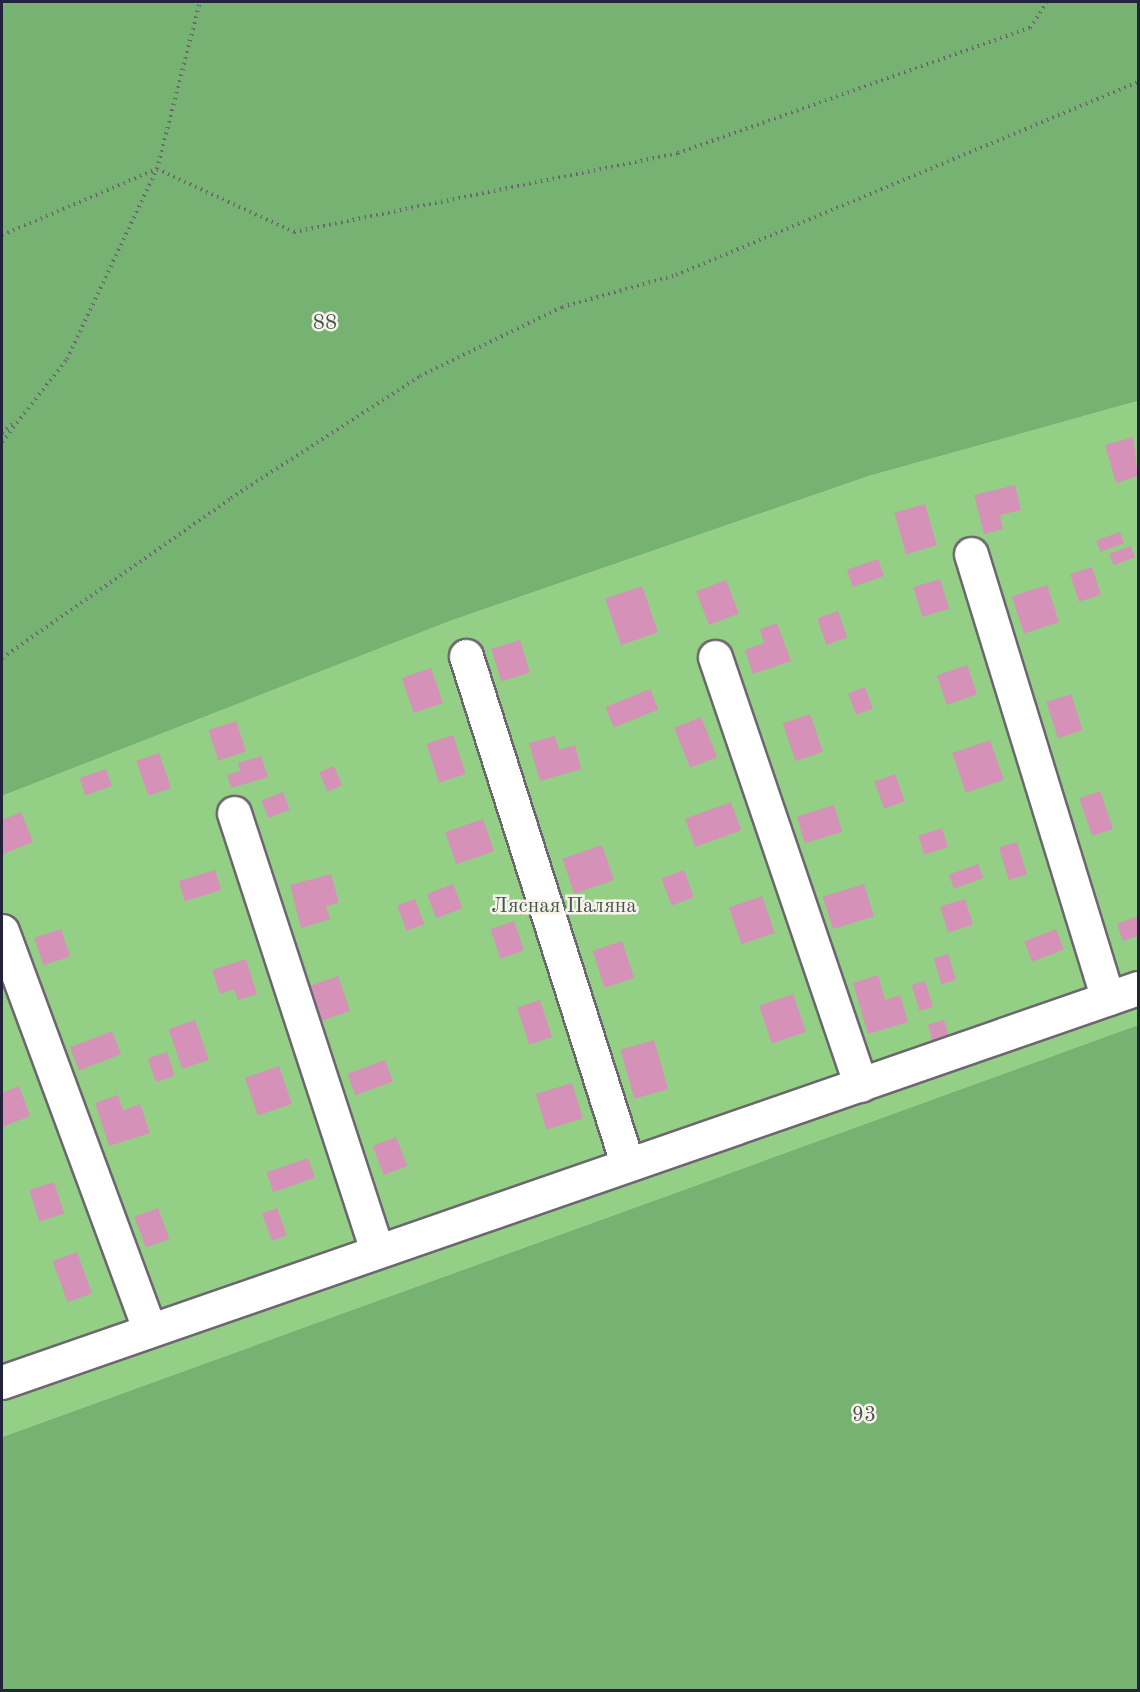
<!DOCTYPE html>
<html>
<head>
<meta charset="utf-8">
<style>
	body { margin:0 }
	#map { position:relative; width:1140px; height:1692px; overflow:hidden; background:#f4e5ce; font-family:"Old Standard TT",serif }
	div>[style] { position:absolute }
	[style*='--x'] { left:calc(var(--x)*1px); top:calc(var(--y)*1px); width:calc(var(--w)*1px); rotate:calc(var(--a)*1deg) }
	.green>* { inset:0; background:#93d085 }
	.forest>* { inset:0; background:#76b272 }
	.building>* { inset:0; background:#d591b8; transform-origin:0 0 }
	.path>* { height:4px; margin-top:-2px; transform-origin:0; background:repeating-linear-gradient(90deg,#6c666e 0 1.5px,transparent 0 6px) }
	.roads { filter:drop-shadow(2px 0 #6c666e) drop-shadow(-2px 0 #6c666e) drop-shadow(0 2px #6c666e) drop-shadow(0 -2px #6c666e) }
	.minor>* { height:33px; margin:-16.5px; padding:0 16.5px; transform-origin:16.5px; border-radius:16.5px; background:#fff }
	span { translate:-50% -50%; white-space:nowrap; text-align:center; line-height:1.15; -webkit-text-stroke:5px #f7f3e8; paint-order:stroke }
	.park-label { font-size:21px; color:#445651 }
	.frame { position:absolute; inset:0; border:3px solid #22223b; pointer-events:none }
</style>
</head>
<body>
<div id="map">
	<div class="green">
		<i style="clip-path:polygon(1138px 401px,1138px 1025px,2px 1437px,2px 796px,450px 621px,869px 476px)"></i>
	</div>
	<div class="forest">
		<i style="clip-path:polygon(2px 2px,1138px 2px,1138px 401px,869px 476px,450px 621px,2px 796px)"></i>
		<i style="clip-path:polygon(1138px 1025px,1138px 1690px,2px 1690px,2px 1437px)"></i>
	</div>
	<div class="building">
		<i style="clip-path:polygon(1133px 437px,1138px 476px,1116px 483px,1105px 445px)"></i>
		<i style="clip-path:polygon(1015px 485px,1021px 510px,1000px 515px,1003px 529px,984px 534px,974px 495px)"></i>
		<i style="left:925px;top:504px;width:43px;height:32px;rotate:74deg"></i>
		<i style="left:1120px;top:532px;width:12px;height:25px;rotate:70deg"></i>
		<i style="left:1131px;top:546px;width:12px;height:23px;rotate:70deg"></i>
		<i style="left:878px;top:559px;width:18px;height:33px;rotate:71deg"></i>
		<i style="left:1092px;top:567px;width:29px;height:23px;rotate:72deg"></i>
		<i style="left:940px;top:579px;width:31px;height:28px;rotate:73deg"></i>
		<i style="left:726px;top:580px;width:36px;height:32px;rotate:69deg"></i>
		<i style="left:1047px;top:585px;width:39px;height:37px;rotate:72deg"></i>
		<i style="left:642px;top:586px;width:49px;height:39px;rotate:71deg"></i>
		<i style="left:838px;top:611px;width:28px;height:22px;rotate:71deg"></i>
		<i style="clip-path:polygon(777px 623px,791px 661px,753px 674px,745px 650px,764px 643px,760px 629px)"></i>
		<i style="left:520px;top:640px;width:34px;height:30px;rotate:73deg"></i>
		<i style="left:967px;top:665px;width:31px;height:32px;rotate:71deg"></i>
		<i style="left:431px;top:668px;width:37px;height:31px;rotate:71deg"></i>
		<i style="left:865px;top:687px;width:23px;height:18px;rotate:70deg"></i>
		<i style="left:650px;top:689px;width:22px;height:48px;rotate:68deg"></i>
		<i style="left:1071px;top:694px;width:38px;height:26px;rotate:72deg"></i>
		<i style="left:810px;top:714px;width:40px;height:29px;rotate:71deg"></i>
		<i style="left:701px;top:717px;width:43px;height:29px;rotate:68deg"></i>
		<i style="left:236px;top:721px;width:32px;height:29px;rotate:72deg"></i>
		<i style="left:453px;top:735px;width:41px;height:28px;rotate:72deg"></i>
		<i style="clip-path:polygon(555px 736px,559px 750px,575px 745px,581px 769px,540px 781px,529px 743px)"></i>
		<i style="left:990px;top:740px;width:42px;height:40px;rotate:71deg"></i>
		<i style="left:159px;top:753px;width:37px;height:24px;rotate:71deg"></i>
		<i style="clip-path:polygon(261px 756px,268px 777px,231px 788px,227px 775px,240px 771px,238px 763px)"></i>
		<i style="left:334px;top:766px;width:21px;height:16px;rotate:67deg"></i>
		<i style="left:106px;top:769px;width:18px;height:28px;rotate:71deg"></i>
		<i style="left:895px;top:774px;width:29px;height:22px;rotate:70deg"></i>
		<i style="left:1100px;top:791px;width:40px;height:22px;rotate:71deg"></i>
		<i style="left:283px;top:792px;width:19px;height:23px;rotate:69deg"></i>
		<i style="left:731px;top:802px;width:30px;height:49px;rotate:70deg"></i>
		<i style="left:834px;top:805px;width:28px;height:39px;rotate:73deg"></i>
		<i style="clip-path:polygon(21px 812px,33px 842px,3px 854px,2px 820px)"></i>
		<i style="left:483px;top:819px;width:34px;height:40px;rotate:71deg"></i>
		<i style="left:942px;top:828px;width:20px;height:25px;rotate:72deg"></i>
		<i style="left:1017px;top:842px;width:34px;height:19px;rotate:73deg"></i>
		<i style="left:602px;top:845px;width:37px;height:42px;rotate:71deg"></i>
		<i style="left:978px;top:864px;width:15px;height:31px;rotate:70deg"></i>
		<i style="left:215px;top:870px;width:21px;height:38px;rotate:73deg"></i>
		<i style="left:684px;top:870px;width:29px;height:24px;rotate:70deg"></i>
		<i style="clip-path:polygon(331px 874px,339px 903px,326px 906px,330px 919px,301px 928px,290px 885px)"></i>
		<i style="left:453px;top:884px;width:26px;height:28px;rotate:69deg"></i>
		<i style="left:864px;top:884px;width:34px;height:43px;rotate:73deg"></i>
		<i style="left:762px;top:896px;width:39px;height:35px;rotate:71deg"></i>
		<i style="left:415px;top:899px;width:27px;height:19px;rotate:70deg"></i>
		<i style="left:965px;top:899px;width:27px;height:26px;rotate:73deg"></i>
		<i style="clip-path:polygon(1138px 916px,1138px 936px,1123px 941px,1117px 924px)"></i>
		<i style="left:514px;top:921px;width:31px;height:25px;rotate:71deg"></i>
		<i style="left:61px;top:929px;width:29px;height:28px;rotate:72deg"></i>
		<i style="left:1056px;top:929px;width:22px;height:34px;rotate:69deg"></i>
		<i style="left:622px;top:941px;width:39px;height:31px;rotate:72deg"></i>
		<i style="left:948px;top:954px;width:27px;height:15px;rotate:73deg"></i>
		<i style="clip-path:polygon(246px 959px,257px 994px,238px 1000px,234px 989px,220px 994px,212px 970px)"></i>
		<i style="clip-path:polygon(878px 975px,885px 1000px,900px 995px,908px 1022px,868px 1034px,853px 983px)"></i>
		<i style="left:338px;top:976px;width:37px;height:35px;rotate:71deg"></i>
		<i style="left:925px;top:981px;width:27px;height:14px;rotate:73deg"></i>
		<i style="left:793px;top:994px;width:40px;height:36px;rotate:71deg"></i>
		<i style="left:540px;top:1000px;width:39px;height:24px;rotate:72deg"></i>
		<i style="left:195px;top:1020px;width:42px;height:28px;rotate:71deg"></i>
		<i style="left:944px;top:1020px;width:18px;height:17px;rotate:74deg"></i>
		<i style="left:112px;top:1031px;width:25px;height:45px;rotate:69deg"></i>
		<i style="left:654px;top:1040px;width:51px;height:35px;rotate:74deg"></i>
		<i style="left:167px;top:1052px;width:25px;height:20px;rotate:72deg"></i>
		<i style="left:385px;top:1060px;width:23px;height:40px;rotate:70deg"></i>
		<i style="left:279px;top:1066px;width:40px;height:36px;rotate:71deg"></i>
		<i style="left:572px;top:1083px;width:37px;height:38px;rotate:73deg"></i>
		<i style="clip-path:polygon(19px 1086px,30px 1116px,2px 1127px,2px 1093px)"></i>
		<i style="clip-path:polygon(118px 1095px,123px 1110px,140px 1104px,150px 1133px,109px 1146px,95px 1103px)"></i>
		<i style="left:396px;top:1137px;width:31px;height:25px;rotate:69deg"></i>
		<i style="left:308px;top:1158px;width:21px;height:44px;rotate:71deg"></i>
		<i style="left:54px;top:1182px;width:33px;height:26px;rotate:72deg"></i>
		<i style="left:158px;top:1208px;width:33px;height:25px;rotate:70deg"></i>
		<i style="left:277px;top:1208px;width:29px;height:16px;rotate:70deg"></i>
		<i style="left:77px;top:1252px;width:44px;height:26px;rotate:70deg"></i>
	</div>
	<div class="path">
		<i style="--x:2;--y:235;--w:168;--a:-23.1"></i>
		<i style="--x:157;--y:169;--w:151;--a:24.7"></i>
		<i style="--x:294;--y:232;--w:392;--a:-11.6"></i>
		<i style="--x:678;--y:153;--w:374;--a:-19.6"></i>
		<i style="--x:1030;--y:28;--w:31;--a:-57"></i>
		<i style="--x:2;--y:433;--w:18;--a:-41"></i>
		<i style="--x:2;--y:442;--w:105;--a:-51.9"></i>
		<i style="--x:67;--y:359;--w:210;--a:-64.7"></i>
		<i style="--x:157;--y:169;--w:172;--a:-75.6"></i>
		<i style="--x:2;--y:658;--w:279;--a:-34.9"></i>
		<i style="--x:231;--y:498;--w:225;--a:-32.8"></i>
		<i style="--x:420;--y:376;--w:158;--a:-25.9"></i>
		<i style="--x:562;--y:307;--w:118;--a:-15.7"></i>
		<i style="--x:676;--y:275;--w:501;--a:-22.67"></i>
	</div>
	<div class="roads">
		<div class="minor">
			<i style="--x:971;--y:554;--w:465;--a:72.9"></i>
			<i style="--x:466;--y:656;--w:532;--a:72.38"></i>
			<i style="--x:715;--y:657;--w:452;--a:71.2"></i>
			<i style="--x:234;--y:813;--w:458;--a:71.9"></i>
			<i style="--x:2;--y:931;--w:424;--a:69.7"></i>
			<i style="--x:2;--y:1382;--w:1202;--a:-19.13"></i>
		</div>
	</div>
	<div class="park-label">
		<span style="left:325px;top:324px">88</span>
		<span style="left:564px;top:907px">Лясная Паляна</span>
		<span style="left:864px;top:1416px">93</span>
	</div>
	<div class="frame"></div>
</div>
</body>
</html>
